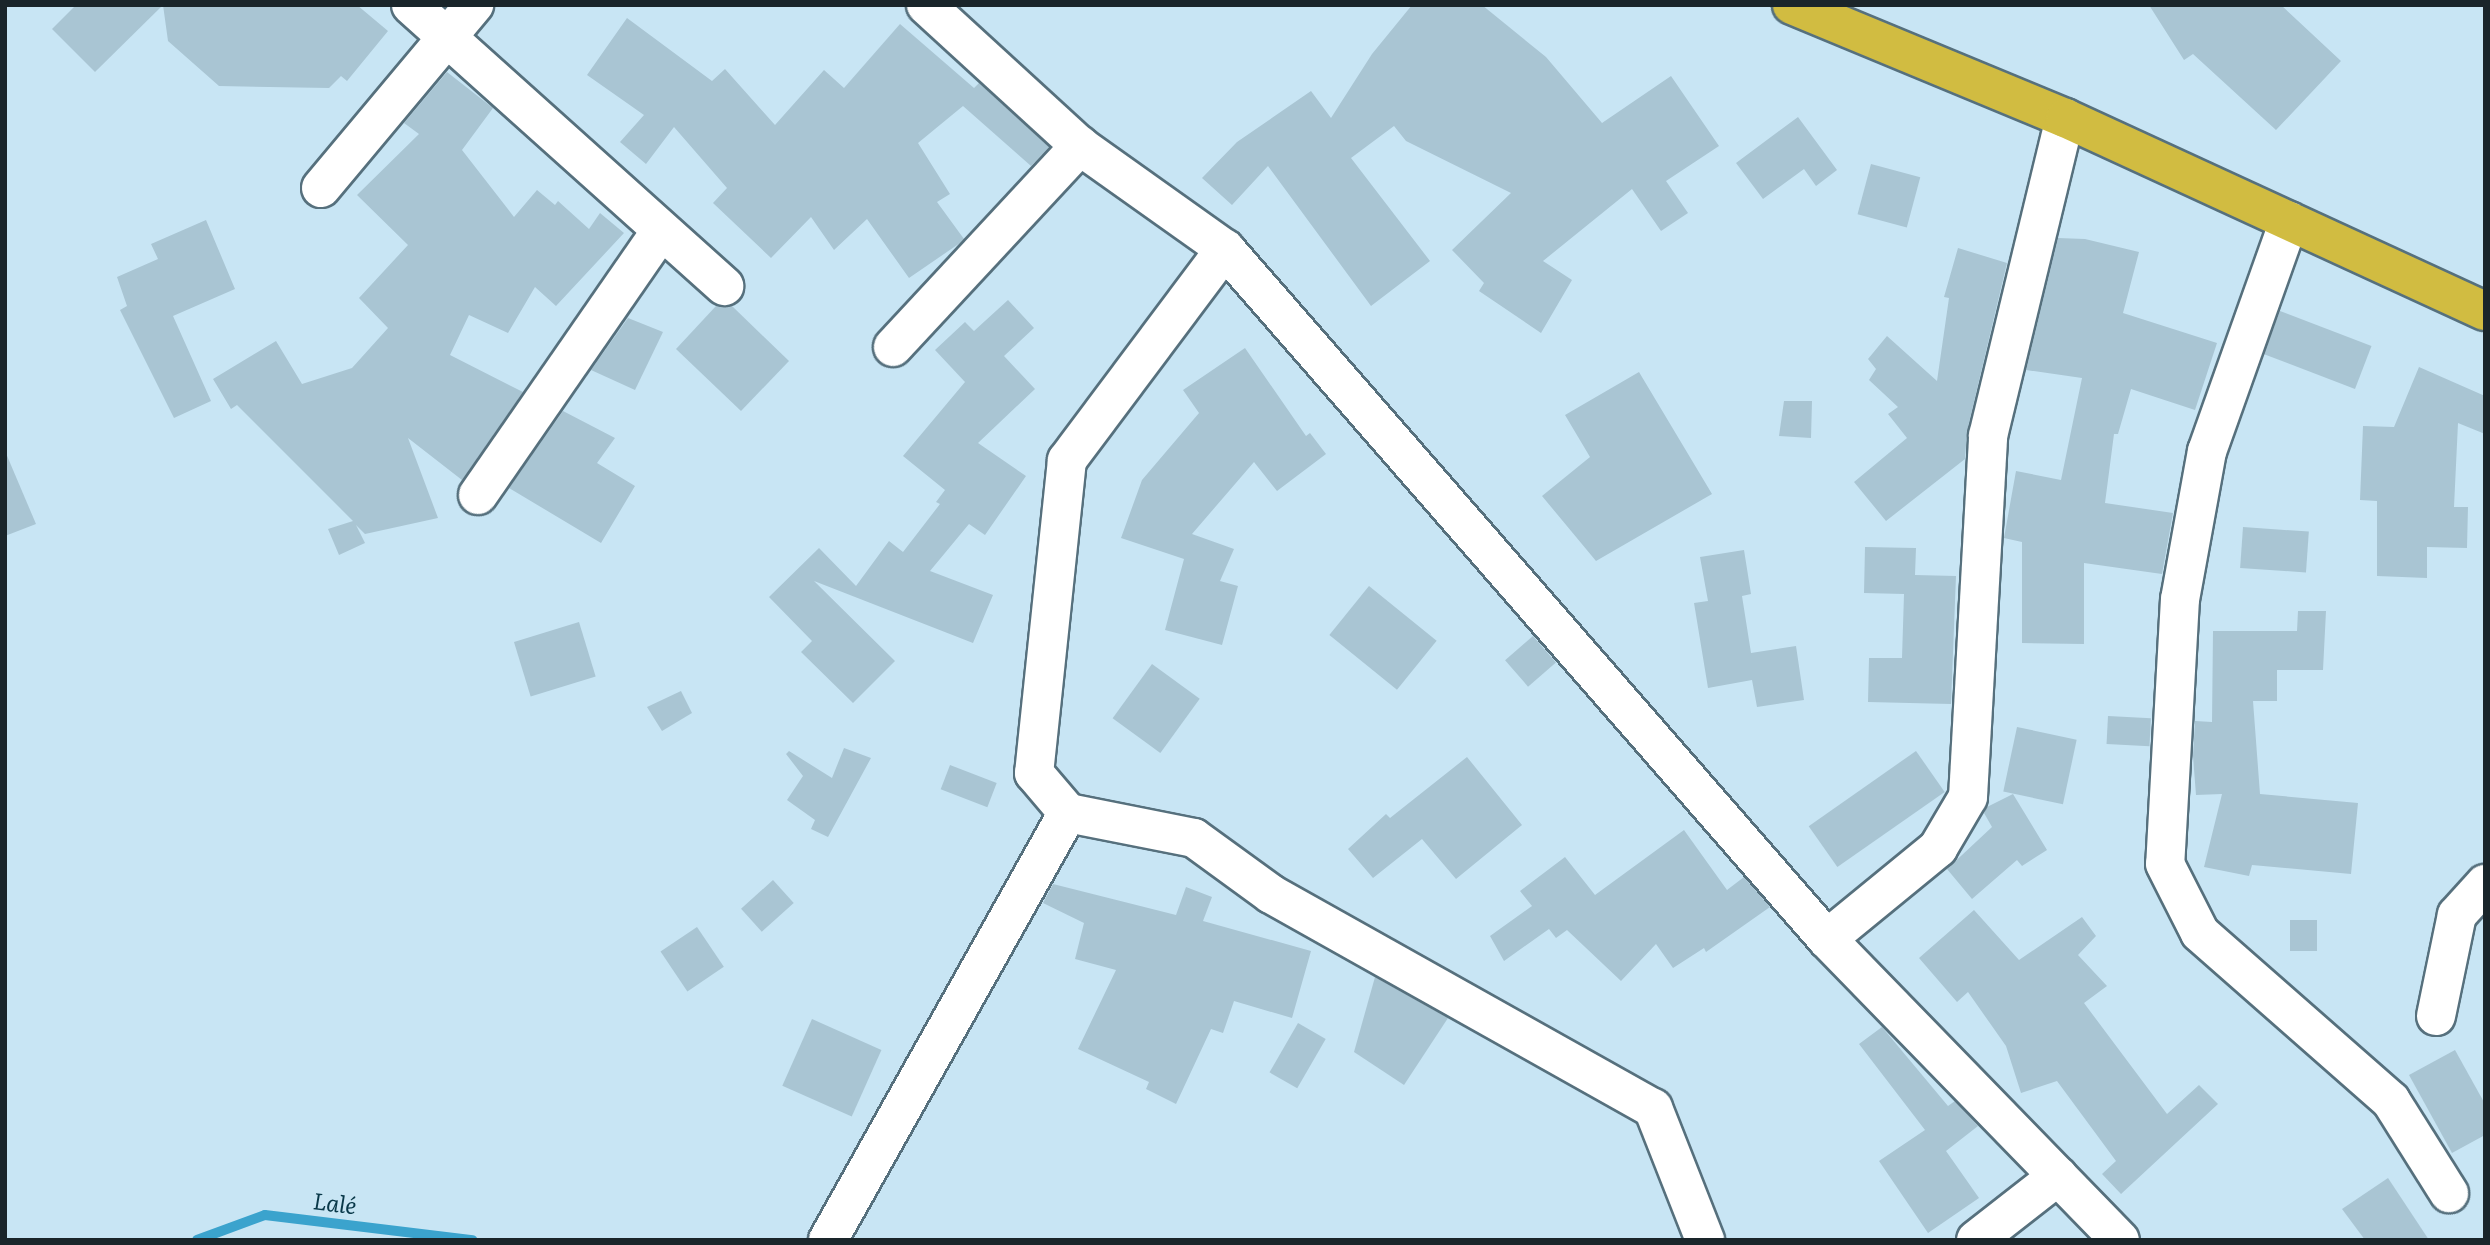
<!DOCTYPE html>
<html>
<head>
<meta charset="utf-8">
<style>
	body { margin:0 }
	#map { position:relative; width:2490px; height:1245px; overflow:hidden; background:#c8e5f4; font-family:Literata,serif }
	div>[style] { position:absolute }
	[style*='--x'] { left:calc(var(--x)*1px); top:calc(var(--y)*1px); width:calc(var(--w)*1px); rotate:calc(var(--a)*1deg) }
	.stream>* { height:10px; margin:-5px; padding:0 5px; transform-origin:5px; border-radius:5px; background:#3ba3cd }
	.building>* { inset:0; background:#a9c5d3; transform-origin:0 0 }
	.roads { filter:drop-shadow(2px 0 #56707d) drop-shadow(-2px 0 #56707d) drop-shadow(0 2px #56707d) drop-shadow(0 -2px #56707d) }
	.street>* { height:38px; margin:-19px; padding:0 19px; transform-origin:19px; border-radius:19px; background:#fff }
	.highway>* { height:38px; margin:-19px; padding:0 19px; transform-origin:19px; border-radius:19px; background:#d1bc41 }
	span { translate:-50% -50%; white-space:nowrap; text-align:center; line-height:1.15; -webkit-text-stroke:5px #c8e5f4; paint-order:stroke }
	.water-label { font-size:23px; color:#093849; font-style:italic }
	.frame { position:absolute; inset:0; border:7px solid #1a252a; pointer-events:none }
</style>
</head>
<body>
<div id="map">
	<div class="stream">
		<i style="--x:197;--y:1240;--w:72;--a:-20.2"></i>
		<i style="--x:265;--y:1215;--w:209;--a:6.9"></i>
	</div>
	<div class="building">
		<i style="clip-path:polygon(76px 5px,163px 5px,95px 72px,52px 29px)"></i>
		<i style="clip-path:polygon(163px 5px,357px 5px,388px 31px,347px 81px,341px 76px,329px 88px,219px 86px,168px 41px)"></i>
		<i style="clip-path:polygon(1412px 5px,1482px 5px,1546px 57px,1602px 123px,1671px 76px,1719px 146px,1666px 181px,1688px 213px,1661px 231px,1632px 189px,1543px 261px,1572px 280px,1541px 333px,1479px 291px,1484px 283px,1452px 250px,1511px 193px,1406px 141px,1394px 126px,1351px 158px,1430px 261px,1371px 306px,1268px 166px,1232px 205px,1202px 178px,1237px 142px,1311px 91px,1331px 118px,1372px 54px)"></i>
		<i style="clip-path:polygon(2149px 5px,2281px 5px,2341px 61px,2276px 130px,2193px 54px,2184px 60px)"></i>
		<i style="clip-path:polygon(627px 18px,712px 81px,725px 69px,775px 125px,824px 70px,844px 88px,900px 24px,974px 88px,979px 83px,1049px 147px,1031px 166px,963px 106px,918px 143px,950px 194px,937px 202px,964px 239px,960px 243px,909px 278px,867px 219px,834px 250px,811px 217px,771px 258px,713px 203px,727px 188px,674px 127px,646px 164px,620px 142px,644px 115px,587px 75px)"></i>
		<i style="clip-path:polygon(447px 72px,493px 108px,462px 150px,514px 217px,537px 190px,555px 205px,558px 201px,589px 229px,600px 213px,624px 233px,556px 306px,535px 287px,508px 333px,469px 315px,450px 355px,523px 392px,462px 480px,408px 438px,438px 518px,365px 534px,356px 525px,365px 543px,339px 555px,328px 529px,353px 521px,237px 405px,231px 409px,213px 379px,276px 341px,302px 384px,352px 368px,388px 328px,359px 298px,408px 245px,357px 195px,419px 134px,404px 123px)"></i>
		<i style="clip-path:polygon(1798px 117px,1837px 170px,1816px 186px,1804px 169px,1763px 199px,1736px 163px)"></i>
		<i style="left:1871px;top:164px;width:51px;height:52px;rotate:15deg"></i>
		<i style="clip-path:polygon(206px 220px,235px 289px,173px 316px,211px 401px,174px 418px,120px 310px,127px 306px,117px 277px,158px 259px,151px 244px)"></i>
		<i style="clip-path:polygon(2058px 238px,2085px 239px,2139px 252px,2123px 313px,2217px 343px,2195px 410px,2131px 389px,2118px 434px,2114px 434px,2105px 503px,2173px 513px,2162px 574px,2084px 563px,2084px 644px,2022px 643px,2022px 542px,2004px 538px,2016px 471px,2061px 480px,2082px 378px,2026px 370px)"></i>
		<i style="clip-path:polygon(1958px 248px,2007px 263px,1967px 431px,1965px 459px,1886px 521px,1854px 482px,1907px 438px,1888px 414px,1898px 407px,1869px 380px,1876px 369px,1868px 359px,1887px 336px,1937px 381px,1949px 298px,1944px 297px)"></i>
		<i style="clip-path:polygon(1008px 300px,1034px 328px,1004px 356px,1035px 389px,978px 443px,1026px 476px,985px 535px,969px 524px,930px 571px,993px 595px,973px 643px,814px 581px,895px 661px,853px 703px,801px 652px,812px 641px,769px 597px,819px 548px,856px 586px,889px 541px,903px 552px,940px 504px,936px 502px,945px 490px,903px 456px,965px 382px,935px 350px,965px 322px,974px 331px)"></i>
		<i style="clip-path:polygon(716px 306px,732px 306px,789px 361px,741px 411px,676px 349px)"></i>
		<i style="left:2280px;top:311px;width:98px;height:46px;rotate:21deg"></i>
		<i style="clip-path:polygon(628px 318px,663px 332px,635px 390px,591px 370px)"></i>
		<i style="clip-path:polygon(1245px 348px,1306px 436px,1310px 433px,1326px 454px,1277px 491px,1254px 462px,1192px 534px,1234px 549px,1220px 581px,1238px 586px,1222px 645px,1165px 630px,1184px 559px,1121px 538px,1142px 480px,1199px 413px,1183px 390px)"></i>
		<i style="clip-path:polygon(2419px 367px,2485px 396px,2485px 434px,2458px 423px,2454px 507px,2468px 507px,2467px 548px,2427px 547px,2427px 578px,2377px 576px,2377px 501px,2360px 500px,2363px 426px,2394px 427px)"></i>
		<i style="clip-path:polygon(1639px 372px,1712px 494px,1596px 561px,1542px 496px,1590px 457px,1565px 415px)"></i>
		<i style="clip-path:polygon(1784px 401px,1812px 401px,1811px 438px,1779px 436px)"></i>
		<i style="clip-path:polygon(563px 411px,615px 438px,597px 463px,635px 486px,601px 543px,509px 488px)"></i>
		<i style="clip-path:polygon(5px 451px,36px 524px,5px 536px)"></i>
		<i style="left:2243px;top:527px;width:66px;height:41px;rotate:4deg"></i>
		<i style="clip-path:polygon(1865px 547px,1916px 548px,1915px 575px,1956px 576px,1951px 704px,1868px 702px,1869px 658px,1902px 658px,1904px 594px,1864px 593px)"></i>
		<i style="clip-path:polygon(1744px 550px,1751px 594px,1742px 596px,1751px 653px,1796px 646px,1804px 700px,1757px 707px,1752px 680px,1708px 688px,1694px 603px,1708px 601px,1700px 557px)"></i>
		<i style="left:1369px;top:586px;width:87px;height:63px;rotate:39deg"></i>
		<i style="clip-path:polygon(2298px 611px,2326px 611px,2323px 670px,2277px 670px,2277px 701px,2253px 701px,2260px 794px,2358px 803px,2351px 874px,2252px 865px,2249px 876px,2204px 867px,2222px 794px,2196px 795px,2193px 756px,2195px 721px,2212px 722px,2213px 631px,2297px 631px)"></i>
		<i style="left:579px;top:622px;width:57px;height:68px;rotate:73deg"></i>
		<i style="left:1533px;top:636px;width:35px;height:37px;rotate:49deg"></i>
		<i style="left:1152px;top:664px;width:59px;height:67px;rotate:36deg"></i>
		<i style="clip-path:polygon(681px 691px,692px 713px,662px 731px,647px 707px)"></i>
		<i style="left:2108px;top:716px;width:43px;height:28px;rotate:3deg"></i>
		<i style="left:2017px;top:727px;width:61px;height:66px;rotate:12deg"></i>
		<i style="clip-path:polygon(844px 748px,871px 758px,828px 837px,811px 829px,815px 820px,787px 800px,803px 776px,786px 754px,789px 751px,832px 778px)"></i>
		<i style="left:1916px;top:751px;width:50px;height:131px;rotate:55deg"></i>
		<i style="clip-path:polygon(1467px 757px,1522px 825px,1456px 879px,1422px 839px,1373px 878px,1348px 849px,1386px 814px,1390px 818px)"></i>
		<i style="left:950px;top:765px;width:50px;height:26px;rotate:21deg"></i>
		<i style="clip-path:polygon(2013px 794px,2047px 850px,2022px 866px,2017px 860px,1972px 899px,1947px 869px,1992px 827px,1984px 813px,1987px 807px)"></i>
		<i style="clip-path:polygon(1684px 830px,1727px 890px,1744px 877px,1770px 907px,1706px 952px,1704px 948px,1673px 968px,1656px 944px,1621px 981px,1567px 930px,1556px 938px,1549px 929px,1504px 961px,1490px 936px,1532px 906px,1520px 891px,1565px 857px,1595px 895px)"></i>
		<i style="left:773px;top:880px;width:31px;height:43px;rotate:48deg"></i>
		<i style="clip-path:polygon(1053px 884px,1176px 915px,1186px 887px,1212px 897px,1203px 921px,1311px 951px,1292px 1018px,1234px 1001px,1223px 1033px,1211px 1029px,1176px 1104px,1146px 1089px,1149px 1082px,1078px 1049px,1116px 970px,1075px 959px,1084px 923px,1043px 903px)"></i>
		<i style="clip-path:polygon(1974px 910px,2019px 960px,2082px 917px,2096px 936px,2078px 955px,2107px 986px,2084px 1003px,2167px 1114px,2199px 1085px,2218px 1104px,2121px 1194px,2102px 1174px,2116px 1161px,2057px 1081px,2021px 1093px,2006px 1046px,1968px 992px,1957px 1002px,1919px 958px)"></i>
		<i style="left:2290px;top:920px;width:27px;height:31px"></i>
		<i style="left:697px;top:927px;width:48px;height:44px;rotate:56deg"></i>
		<i style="clip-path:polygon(1375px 977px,1448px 1018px,1404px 1085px,1354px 1052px)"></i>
		<i style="left:812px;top:1019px;width:76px;height:73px;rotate:24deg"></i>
		<i style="left:1298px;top:1023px;width:32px;height:57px;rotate:30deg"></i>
		<i style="clip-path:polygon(1882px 1027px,1948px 1106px,1955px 1101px,1978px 1126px,1946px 1151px,1979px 1198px,1928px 1233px,1879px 1161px,1925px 1130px,1859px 1044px)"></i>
		<i style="clip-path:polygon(2455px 1050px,2485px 1104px,2485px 1135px,2452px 1153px,2409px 1075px)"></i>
		<i style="clip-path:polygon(2388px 1178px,2429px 1240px,2365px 1240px,2342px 1209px)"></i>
	</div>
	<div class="roads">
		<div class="street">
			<i style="--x:411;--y:5;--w:421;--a:41.9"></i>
			<i style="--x:926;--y:5;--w:209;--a:42.5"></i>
			<i style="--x:1080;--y:146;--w:178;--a:35.4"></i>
			<i style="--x:1225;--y:249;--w:916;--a:48.9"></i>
			<i style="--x:1827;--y:939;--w:420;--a:45.8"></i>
			<i style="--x:321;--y:188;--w:239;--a:-50.1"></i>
			<i style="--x:2289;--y:221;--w:244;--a:109.6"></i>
			<i style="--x:2207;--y:451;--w:150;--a:100.3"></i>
			<i style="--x:2180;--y:599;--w:265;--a:93.2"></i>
			<i style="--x:2165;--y:864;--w:77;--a:63.1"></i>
			<i style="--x:2200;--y:933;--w:254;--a:41.3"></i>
			<i style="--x:2391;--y:1101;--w:109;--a:57.8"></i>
			<i style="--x:1225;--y:249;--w:264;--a:126.8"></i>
			<i style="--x:1067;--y:460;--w:315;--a:96"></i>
			<i style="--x:1034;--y:773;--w:52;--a:49.6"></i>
			<i style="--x:1068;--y:813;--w:128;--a:11.2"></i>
			<i style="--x:1194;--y:838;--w:95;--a:36"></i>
			<i style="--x:1271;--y:894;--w:438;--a:29.3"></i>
			<i style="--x:1653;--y:1108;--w:142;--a:68.5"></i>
			<i style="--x:893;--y:347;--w:275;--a:-47.1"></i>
			<i style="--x:478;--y:495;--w:321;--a:-55.3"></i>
			<i style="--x:1827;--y:939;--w:144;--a:-39.3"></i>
			<i style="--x:1938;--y:848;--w:59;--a:-59.5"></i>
			<i style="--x:1968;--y:797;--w:362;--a:-86.8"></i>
			<i style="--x:1988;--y:436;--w:327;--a:-76.4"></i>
			<i style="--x:2436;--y:1016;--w:103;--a:-78.3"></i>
			<i style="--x:2457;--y:915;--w:42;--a:-47.9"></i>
			<i style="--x:828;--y:1240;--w:490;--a:-60.7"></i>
			<i style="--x:1976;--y:1240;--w:104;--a:-38"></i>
		</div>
		<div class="highway">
			<i style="--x:1792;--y:5;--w:295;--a:22.5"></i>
			<i style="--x:2065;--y:118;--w:462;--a:24.7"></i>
		</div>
	</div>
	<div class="water-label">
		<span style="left:335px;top:1202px;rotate:7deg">Lalé</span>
	</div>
	<div class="frame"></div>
</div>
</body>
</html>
